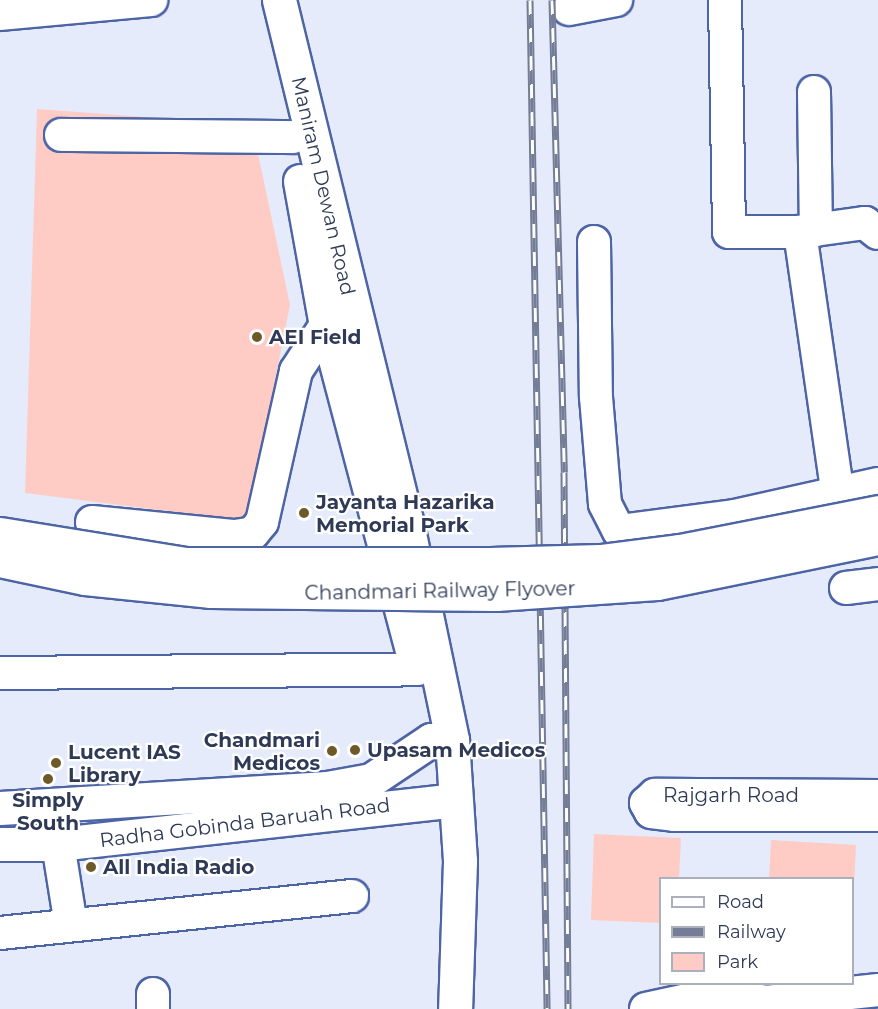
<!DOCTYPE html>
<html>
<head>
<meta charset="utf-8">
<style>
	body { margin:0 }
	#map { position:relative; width:878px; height:1009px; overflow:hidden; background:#e5ebfa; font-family:Montserrat,sans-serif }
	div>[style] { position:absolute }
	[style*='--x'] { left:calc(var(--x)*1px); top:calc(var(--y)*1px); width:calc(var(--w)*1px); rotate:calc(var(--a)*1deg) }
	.green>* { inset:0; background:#ffccc5 }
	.roads { filter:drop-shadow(2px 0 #4d64a5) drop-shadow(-2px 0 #4d64a5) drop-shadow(0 2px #4d64a5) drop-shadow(0 -2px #4d64a5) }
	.minor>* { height:32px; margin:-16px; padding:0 16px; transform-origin:16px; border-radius:16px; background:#fff }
	.major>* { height:33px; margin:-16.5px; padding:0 16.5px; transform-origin:16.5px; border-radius:16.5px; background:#fff }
	.rail>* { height:7px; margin-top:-3.5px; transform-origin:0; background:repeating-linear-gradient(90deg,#fff 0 14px,#747d95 0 28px); box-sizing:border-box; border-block:2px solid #747d95 }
	.bridges { filter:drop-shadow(2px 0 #4d64a5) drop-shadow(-2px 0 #4d64a5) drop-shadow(0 2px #4d64a5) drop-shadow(0 -2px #4d64a5) }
	.major-bridge>* { height:33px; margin:-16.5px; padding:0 16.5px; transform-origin:16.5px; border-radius:16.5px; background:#fff }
	.dots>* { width:16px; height:16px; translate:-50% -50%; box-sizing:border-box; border:3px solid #fff; border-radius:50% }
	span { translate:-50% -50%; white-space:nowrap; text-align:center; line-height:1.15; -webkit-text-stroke:4.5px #fff; paint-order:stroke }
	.street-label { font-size:20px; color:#2f3a57 }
	.poi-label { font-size:20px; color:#2f3a57; font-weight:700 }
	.left { translate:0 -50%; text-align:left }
	.right { translate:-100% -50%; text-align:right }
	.legend { position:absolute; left:659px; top:877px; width:195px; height:108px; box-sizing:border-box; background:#fff; border:2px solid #acb0bc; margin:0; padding:8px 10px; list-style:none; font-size:18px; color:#2f3a57 }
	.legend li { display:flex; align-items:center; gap:12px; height:30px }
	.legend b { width:30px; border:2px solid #acb0bc }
</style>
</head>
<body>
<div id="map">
	<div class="green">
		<i style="clip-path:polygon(37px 109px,252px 125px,290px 305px,247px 521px,25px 493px)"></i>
		<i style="clip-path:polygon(594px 834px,681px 838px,679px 878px,660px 878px,660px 923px,591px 920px)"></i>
		<i style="clip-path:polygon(771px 840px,856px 845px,853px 904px,852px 878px,769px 878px)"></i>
	</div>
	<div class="roads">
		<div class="minor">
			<i style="--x:725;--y:0;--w:232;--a:89"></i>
			<i style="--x:729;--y:232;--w:71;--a:0"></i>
			<i style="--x:569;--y:9;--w:48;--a:-10.8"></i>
			<i style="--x:0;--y:14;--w:152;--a:-5.3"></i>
			<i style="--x:814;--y:92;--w:138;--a:89.2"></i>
			<i style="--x:61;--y:135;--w:232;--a:0.5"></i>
			<i style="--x:594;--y:242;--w:155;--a:89.3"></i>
			<i style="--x:596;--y:397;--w:107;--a:85.2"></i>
			<i style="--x:605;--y:504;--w:30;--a:63"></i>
			<i style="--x:619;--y:531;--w:116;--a:-7.4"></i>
			<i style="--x:734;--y:516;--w:148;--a:-12.5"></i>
			<i style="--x:837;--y:489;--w:260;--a:-98.2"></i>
			<i style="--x:800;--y:232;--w:66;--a:-7.9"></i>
			<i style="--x:865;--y:223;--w:16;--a:38"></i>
			<i style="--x:92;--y:522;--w:144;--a:5.6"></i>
			<i style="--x:235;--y:536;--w:18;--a:-9"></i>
			<i style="--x:253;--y:533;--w:14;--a:-51"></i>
			<i style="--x:262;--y:522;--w:155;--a:-77.3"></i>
			<i style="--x:296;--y:371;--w:55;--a:-56.9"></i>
			<i style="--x:326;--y:325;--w:20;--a:-9"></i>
			<i style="--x:846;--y:588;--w:32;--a:-7"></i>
			<i style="--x:0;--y:673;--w:417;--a:-0.5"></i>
			<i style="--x:878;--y:796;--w:223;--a:-179.7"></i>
			<i style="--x:655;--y:795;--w:12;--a:138"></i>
			<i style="--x:646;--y:803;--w:10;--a:61"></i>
			<i style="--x:651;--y:812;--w:23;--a:7"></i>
			<i style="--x:674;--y:815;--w:204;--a:0"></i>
			<i style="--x:62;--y:806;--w:38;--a:96"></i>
			<i style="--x:58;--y:844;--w:82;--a:80.9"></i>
			<i style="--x:0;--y:933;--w:354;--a:-6"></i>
			<i style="--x:153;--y:1009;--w:15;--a:-90"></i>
			<i style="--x:646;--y:1009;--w:52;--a:-12.2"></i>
			<i style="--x:697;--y:998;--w:36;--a:-3"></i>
			<i style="--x:733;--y:996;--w:34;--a:10"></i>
			<i style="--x:766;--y:1002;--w:113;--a:-6.1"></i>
		</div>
		<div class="major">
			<i style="--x:279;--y:0;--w:539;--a:76.27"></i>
			<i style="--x:407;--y:524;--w:221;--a:78.2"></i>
			<i style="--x:452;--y:740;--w:121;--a:86.2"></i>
			<i style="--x:460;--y:861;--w:148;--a:91.9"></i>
			<i style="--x:300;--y:181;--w:146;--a:79.8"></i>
			<i style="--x:326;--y:325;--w:348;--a:75.2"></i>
			<i style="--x:0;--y:808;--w:328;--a:-3.5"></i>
			<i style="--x:327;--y:788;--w:45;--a:-10.3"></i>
			<i style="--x:371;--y:780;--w:72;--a:-33.7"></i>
			<i style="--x:431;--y:740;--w:21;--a:0"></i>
			<i style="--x:0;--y:844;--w:58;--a:0"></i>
			<i style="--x:58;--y:844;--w:398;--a:-6.3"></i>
		</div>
	</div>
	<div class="rail">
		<i style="--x:530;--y:0;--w:1009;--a:89.03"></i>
		<i style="--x:552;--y:0;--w:472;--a:88.5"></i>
		<i style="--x:564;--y:472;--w:537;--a:89.57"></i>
	</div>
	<div class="bridges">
		<div class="major-bridge">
			<i style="--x:0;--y:534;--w:188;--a:9.2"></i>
			<i style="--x:186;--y:564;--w:304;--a:0"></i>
			<i style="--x:490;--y:564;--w:110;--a:-1.6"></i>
			<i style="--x:600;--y:561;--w:81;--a:-7.1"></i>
			<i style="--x:680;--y:551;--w:202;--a:-11.1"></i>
			<i style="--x:0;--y:560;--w:87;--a:12"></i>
			<i style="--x:85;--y:578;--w:127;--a:5.9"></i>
			<i style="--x:211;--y:591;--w:285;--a:0.6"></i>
			<i style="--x:496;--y:594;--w:161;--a:-3.9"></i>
			<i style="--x:657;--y:583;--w:226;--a:-11.5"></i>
		</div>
	</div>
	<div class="dots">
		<i style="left:257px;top:337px;background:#6d5a28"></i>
		<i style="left:304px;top:513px;background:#6d5a28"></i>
		<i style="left:355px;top:750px;background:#6d5a28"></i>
		<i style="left:332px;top:751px;background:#6d5a28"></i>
		<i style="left:56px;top:763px;background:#6d5a28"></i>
		<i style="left:48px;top:779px;background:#6d5a28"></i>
		<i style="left:91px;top:867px;background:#6d5a28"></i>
	</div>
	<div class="street-label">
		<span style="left:323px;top:186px;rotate:77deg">Maniram Dewan Road</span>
		<span style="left:440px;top:591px;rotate:-1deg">Chandmari Railway Flyover</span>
		<span style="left:731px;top:795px">Rajgarh Road</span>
		<span style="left:245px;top:823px;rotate:-7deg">Radha Gobinda Baruah Road</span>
	</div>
	<div class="poi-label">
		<span class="left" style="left:269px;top:337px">AEI Field</span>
		<span class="left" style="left:316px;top:514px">Jayanta Hazarika<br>Memorial Park</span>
		<span class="right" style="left:320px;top:752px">Chandmari<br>Medicos</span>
		<span class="left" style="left:367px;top:750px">Upasam Medicos</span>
		<span class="left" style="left:68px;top:764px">Lucent IAS<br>Library</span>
		<span style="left:48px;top:812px">Simply<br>South</span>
		<span class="left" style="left:103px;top:867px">All India Radio</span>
	</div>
	<ul class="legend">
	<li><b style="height:8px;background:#fff"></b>Road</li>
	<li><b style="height:8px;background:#747d95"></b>Railway</li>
	<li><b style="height:16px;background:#ffccc5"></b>Park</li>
	</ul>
</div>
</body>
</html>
